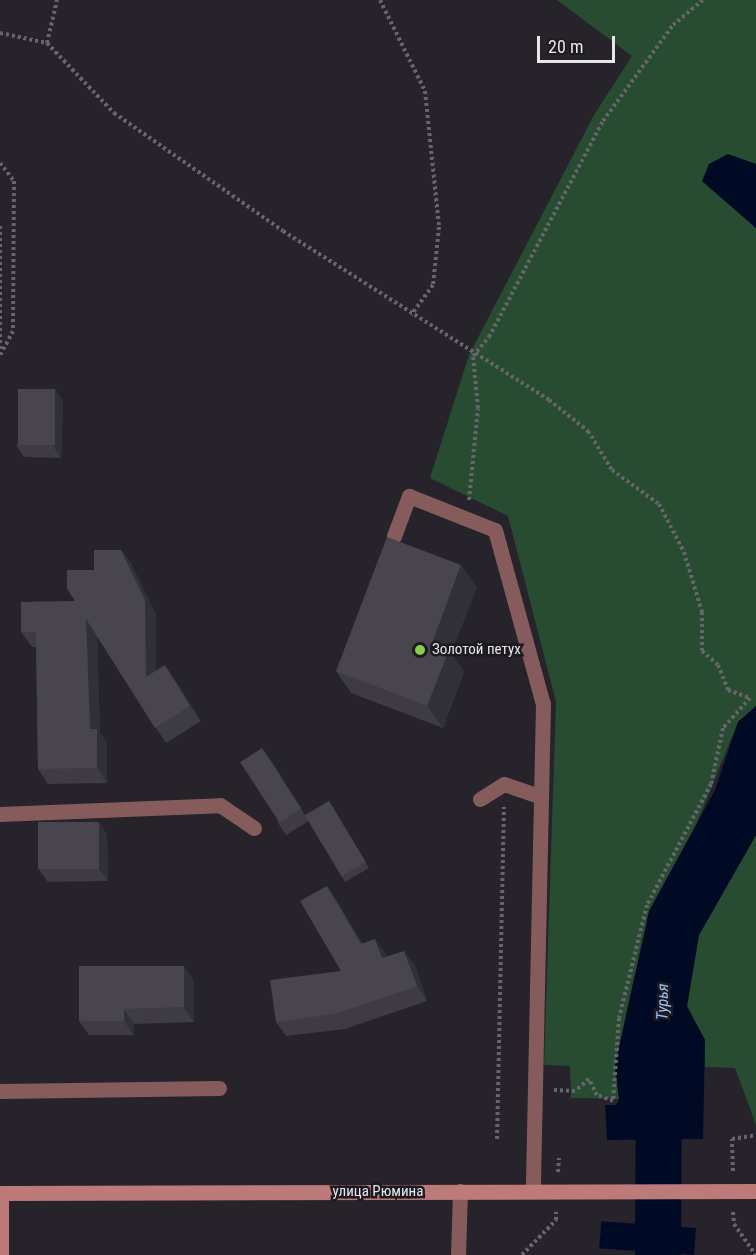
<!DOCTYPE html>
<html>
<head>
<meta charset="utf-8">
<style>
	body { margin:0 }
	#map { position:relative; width:756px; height:1255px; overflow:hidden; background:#26232b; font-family:"Roboto Condensed",sans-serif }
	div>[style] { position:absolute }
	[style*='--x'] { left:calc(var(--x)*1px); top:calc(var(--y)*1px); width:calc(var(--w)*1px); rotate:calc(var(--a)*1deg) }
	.green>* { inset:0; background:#284c32 }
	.water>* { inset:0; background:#000a25; transform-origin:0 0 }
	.river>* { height:46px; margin:-23px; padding:0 23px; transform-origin:23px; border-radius:23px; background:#000a25 }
	.path>* { height:4px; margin-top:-2px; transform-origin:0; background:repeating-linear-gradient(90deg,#67646b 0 3px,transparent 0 6px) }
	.lane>* { height:15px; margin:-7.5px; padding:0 7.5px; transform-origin:7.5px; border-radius:7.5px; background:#855c5b }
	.street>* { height:15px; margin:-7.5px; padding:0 7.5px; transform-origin:7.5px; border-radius:7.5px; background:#855c5b }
	.secondary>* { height:15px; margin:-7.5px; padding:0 7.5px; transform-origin:7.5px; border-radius:7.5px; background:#bc7a79 }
	.wall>* { inset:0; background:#3e3b43 }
	.shaded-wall>* { inset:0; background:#323037 }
	.building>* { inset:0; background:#48454e; transform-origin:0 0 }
	.dots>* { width:16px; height:16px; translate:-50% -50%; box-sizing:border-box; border:3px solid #1d1a21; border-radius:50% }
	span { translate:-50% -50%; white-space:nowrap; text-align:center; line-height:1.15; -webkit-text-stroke:5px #1d1a21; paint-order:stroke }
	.poi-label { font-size:15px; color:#e8e6eb }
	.left { translate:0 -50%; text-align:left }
	.street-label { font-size:15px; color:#e8e6eb }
	.water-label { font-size:16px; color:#96c2f9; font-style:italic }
	.scale { position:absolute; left:537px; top:36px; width:78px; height:27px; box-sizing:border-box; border:3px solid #e8e6eb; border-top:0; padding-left:8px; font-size:18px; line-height:21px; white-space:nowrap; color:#e8e6eb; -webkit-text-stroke:4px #1d1a21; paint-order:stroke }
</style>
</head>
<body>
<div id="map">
	<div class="green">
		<i style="clip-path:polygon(557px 0,756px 0,756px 164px,702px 181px,756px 228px,756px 706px,738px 722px,634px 978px,615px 1066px,619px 1099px,571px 1098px,570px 1066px,544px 1065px,556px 702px,508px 516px,430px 478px,469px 355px,594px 115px,632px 56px)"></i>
		<i style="clip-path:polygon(756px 835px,756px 1125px,735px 1068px,705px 1067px,705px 1040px,687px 1007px,699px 935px)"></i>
	</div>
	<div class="water">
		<i style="clip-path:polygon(728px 154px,756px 164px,756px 228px,702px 181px,709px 164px)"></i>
		<i style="clip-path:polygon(756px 706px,756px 835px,699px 935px,687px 1006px,705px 1040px,703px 1139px,607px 1140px,605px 1105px,616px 1105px,619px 1099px,615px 1066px,649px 911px,715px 790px,738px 722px)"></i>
		<i style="left:696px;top:1228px;width:27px;height:95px;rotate:94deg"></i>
	</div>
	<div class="river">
		<i style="--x:658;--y:1255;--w:179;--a:-89.7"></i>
	</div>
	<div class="path">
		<i style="--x:380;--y:0;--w:102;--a:63.7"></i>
		<i style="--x:425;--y:91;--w:137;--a:84.1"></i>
		<i style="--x:439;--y:227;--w:58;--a:95.9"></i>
		<i style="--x:433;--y:285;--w:37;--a:126"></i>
		<i style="--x:0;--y:33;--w:48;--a:12"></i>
		<i style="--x:47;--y:43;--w:97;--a:46.3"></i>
		<i style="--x:114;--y:113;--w:206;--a:34.9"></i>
		<i style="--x:283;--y:231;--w:315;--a:32.4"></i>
		<i style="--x:549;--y:400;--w:50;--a:38.5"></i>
		<i style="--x:588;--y:431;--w:46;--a:58.4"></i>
		<i style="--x:612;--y:470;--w:58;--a:35.9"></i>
		<i style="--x:659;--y:504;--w:54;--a:62.5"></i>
		<i style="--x:684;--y:552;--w:63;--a:73.3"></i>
		<i style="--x:702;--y:612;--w:39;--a:90"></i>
		<i style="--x:702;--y:651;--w:21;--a:41"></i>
		<i style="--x:718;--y:665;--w:27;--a:68"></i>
		<i style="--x:728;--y:690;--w:23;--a:20"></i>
		<i style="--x:750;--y:698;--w:40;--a:132"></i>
		<i style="--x:723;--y:728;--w:57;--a:102.1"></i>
		<i style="--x:711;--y:784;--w:137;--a:117.9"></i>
		<i style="--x:647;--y:905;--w:116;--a:103.9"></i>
		<i style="--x:619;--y:1018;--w:83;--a:94.1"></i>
		<i style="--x:613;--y:1101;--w:17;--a:-159"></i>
		<i style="--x:597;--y:1095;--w:18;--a:-117"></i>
		<i style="--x:589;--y:1079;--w:18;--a:139"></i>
		<i style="--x:575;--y:1091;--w:21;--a:-177"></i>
		<i style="--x:47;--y:43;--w:44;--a:-76.9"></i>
		<i style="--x:0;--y:163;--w:23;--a:52"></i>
		<i style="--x:14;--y:181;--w:150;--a:90.4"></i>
		<i style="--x:13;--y:331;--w:27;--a:118"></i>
		<i style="--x:0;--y:226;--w:132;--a:90"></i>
		<i style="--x:473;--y:356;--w:25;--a:-50"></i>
		<i style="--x:489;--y:337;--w:244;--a:-62.2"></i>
		<i style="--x:603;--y:121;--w:119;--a:-53.9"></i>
		<i style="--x:673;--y:25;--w:39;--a:-40"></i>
		<i style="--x:469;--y:500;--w:92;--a:-84.4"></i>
		<i style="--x:478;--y:408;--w:52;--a:-95.5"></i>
		<i style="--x:497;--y:1139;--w:332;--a:-88.8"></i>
		<i style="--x:733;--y:1171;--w:32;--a:-92"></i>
		<i style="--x:732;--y:1139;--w:24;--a:-9"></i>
		<i style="--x:558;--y:1172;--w:14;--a:-86"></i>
		<i style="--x:733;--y:1212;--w:12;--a:85"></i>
		<i style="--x:734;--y:1224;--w:38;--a:55"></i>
		<i style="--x:522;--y:1255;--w:49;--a:-45.8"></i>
		<i style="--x:556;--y:1220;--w:8;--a:-90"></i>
	</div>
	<div class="lane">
		<i style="--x:394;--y:536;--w:43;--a:-69.4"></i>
		<i style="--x:480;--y:799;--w:28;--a:-32"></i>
		<i style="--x:504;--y:784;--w:39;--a:19"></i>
		<i style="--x:0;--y:814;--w:220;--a:-2.3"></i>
		<i style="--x:220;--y:805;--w:41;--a:34.1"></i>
		<i style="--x:0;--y:1091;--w:219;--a:-0.8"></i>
	</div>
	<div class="street">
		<i style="--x:409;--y:496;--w:92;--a:21.6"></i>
		<i style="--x:495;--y:530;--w:180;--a:74.6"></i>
		<i style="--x:543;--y:704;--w:487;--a:91.2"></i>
		<i style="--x:458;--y:1255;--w:64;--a:-88.2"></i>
	</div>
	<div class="secondary">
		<i style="--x:1;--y:1255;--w:62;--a:-90"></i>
		<i style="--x:1;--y:1193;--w:755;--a:-0.15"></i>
	</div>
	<div class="wall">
		<i style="clip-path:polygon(63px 401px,61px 458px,24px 457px,16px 445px)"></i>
		<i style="clip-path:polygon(121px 550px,132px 565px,156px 615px,156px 670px,175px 680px,201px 721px,166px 743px,97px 636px,100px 733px,107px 743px,107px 783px,48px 784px,38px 769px,36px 647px,32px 647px,21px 632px,75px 601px,94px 570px)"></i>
		<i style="clip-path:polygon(477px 587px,451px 653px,464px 672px,443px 728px,351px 693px,336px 671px)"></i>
		<i style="clip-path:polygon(271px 760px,305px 815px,329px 801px,369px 868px,345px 882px,309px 821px,286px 835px,278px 823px)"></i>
		<i style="clip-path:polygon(107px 834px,108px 881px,48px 882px,39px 870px)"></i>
		<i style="clip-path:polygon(337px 901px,362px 943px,386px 954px,387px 957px,415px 965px,427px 1001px,345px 1029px,286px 1036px,276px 1022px,341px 971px)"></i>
		<i style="clip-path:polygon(194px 981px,194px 1022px,134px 1024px,134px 1035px,89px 1035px,79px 1021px)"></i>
	</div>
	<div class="shaded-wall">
		<i style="clip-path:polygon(55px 389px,63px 401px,61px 458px,53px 446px)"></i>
		<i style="clip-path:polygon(121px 550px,132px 565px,156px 615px,156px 692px,146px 677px)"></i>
		<i style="clip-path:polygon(461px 565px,477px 587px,451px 653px,464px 672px,443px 728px,427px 706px,432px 643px)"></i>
		<i style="clip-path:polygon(86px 619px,97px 634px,100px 733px,107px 743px,107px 783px,97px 768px,90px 729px)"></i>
		<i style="clip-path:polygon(165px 665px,175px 680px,201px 721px,190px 706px)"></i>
		<i style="clip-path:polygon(262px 748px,271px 760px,309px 821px,301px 809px)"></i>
		<i style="clip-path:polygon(99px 822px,107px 834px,108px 881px,99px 869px)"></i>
		<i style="clip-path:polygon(327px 886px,337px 901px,371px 959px,361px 944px)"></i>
		<i style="clip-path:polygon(375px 939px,386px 954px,392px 973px,382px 958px)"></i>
		<i style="clip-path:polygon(404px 951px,415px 965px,427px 1001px,417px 986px)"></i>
		<i style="clip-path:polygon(184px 966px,194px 981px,194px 1022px,184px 1007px)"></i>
		<i style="clip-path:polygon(124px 1009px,134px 1024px,134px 1035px,124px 1021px)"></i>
	</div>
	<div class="building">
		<i style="left:18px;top:389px;width:37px;height:56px"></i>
		<i style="clip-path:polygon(387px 537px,461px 565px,432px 643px,449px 650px,427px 706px,336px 671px)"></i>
		<i style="clip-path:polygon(94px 550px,121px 550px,145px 600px,146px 677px,165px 665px,190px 706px,155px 728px,86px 619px,90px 729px,97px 729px,97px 768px,38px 769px,36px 632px,21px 632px,21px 602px,75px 601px,67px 589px,67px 570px,94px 570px)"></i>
		<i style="left:262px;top:748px;width:72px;height:26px;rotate:57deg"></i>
		<i style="left:329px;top:801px;width:71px;height:28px;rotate:59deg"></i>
		<i style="left:99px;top:822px;width:47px;height:61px;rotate:90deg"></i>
		<i style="clip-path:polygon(327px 886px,361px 944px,375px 939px,382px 958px,404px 951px,417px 986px,335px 1014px,276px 1022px,270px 980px,341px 971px,300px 901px)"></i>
		<i style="clip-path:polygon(79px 966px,184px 966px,184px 1007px,124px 1009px,124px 1021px,79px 1021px)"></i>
	</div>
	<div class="dots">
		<i style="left:420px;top:650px;background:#87cf4a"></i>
	</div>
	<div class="poi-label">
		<span class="left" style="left:432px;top:650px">Золотой петух</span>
	</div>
	<div class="street-label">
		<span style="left:378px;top:1192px">улица Рюмина</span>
	</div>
	<div class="water-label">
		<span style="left:663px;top:1002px;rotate:-89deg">Турья</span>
	</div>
	<div class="scale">20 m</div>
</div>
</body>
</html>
